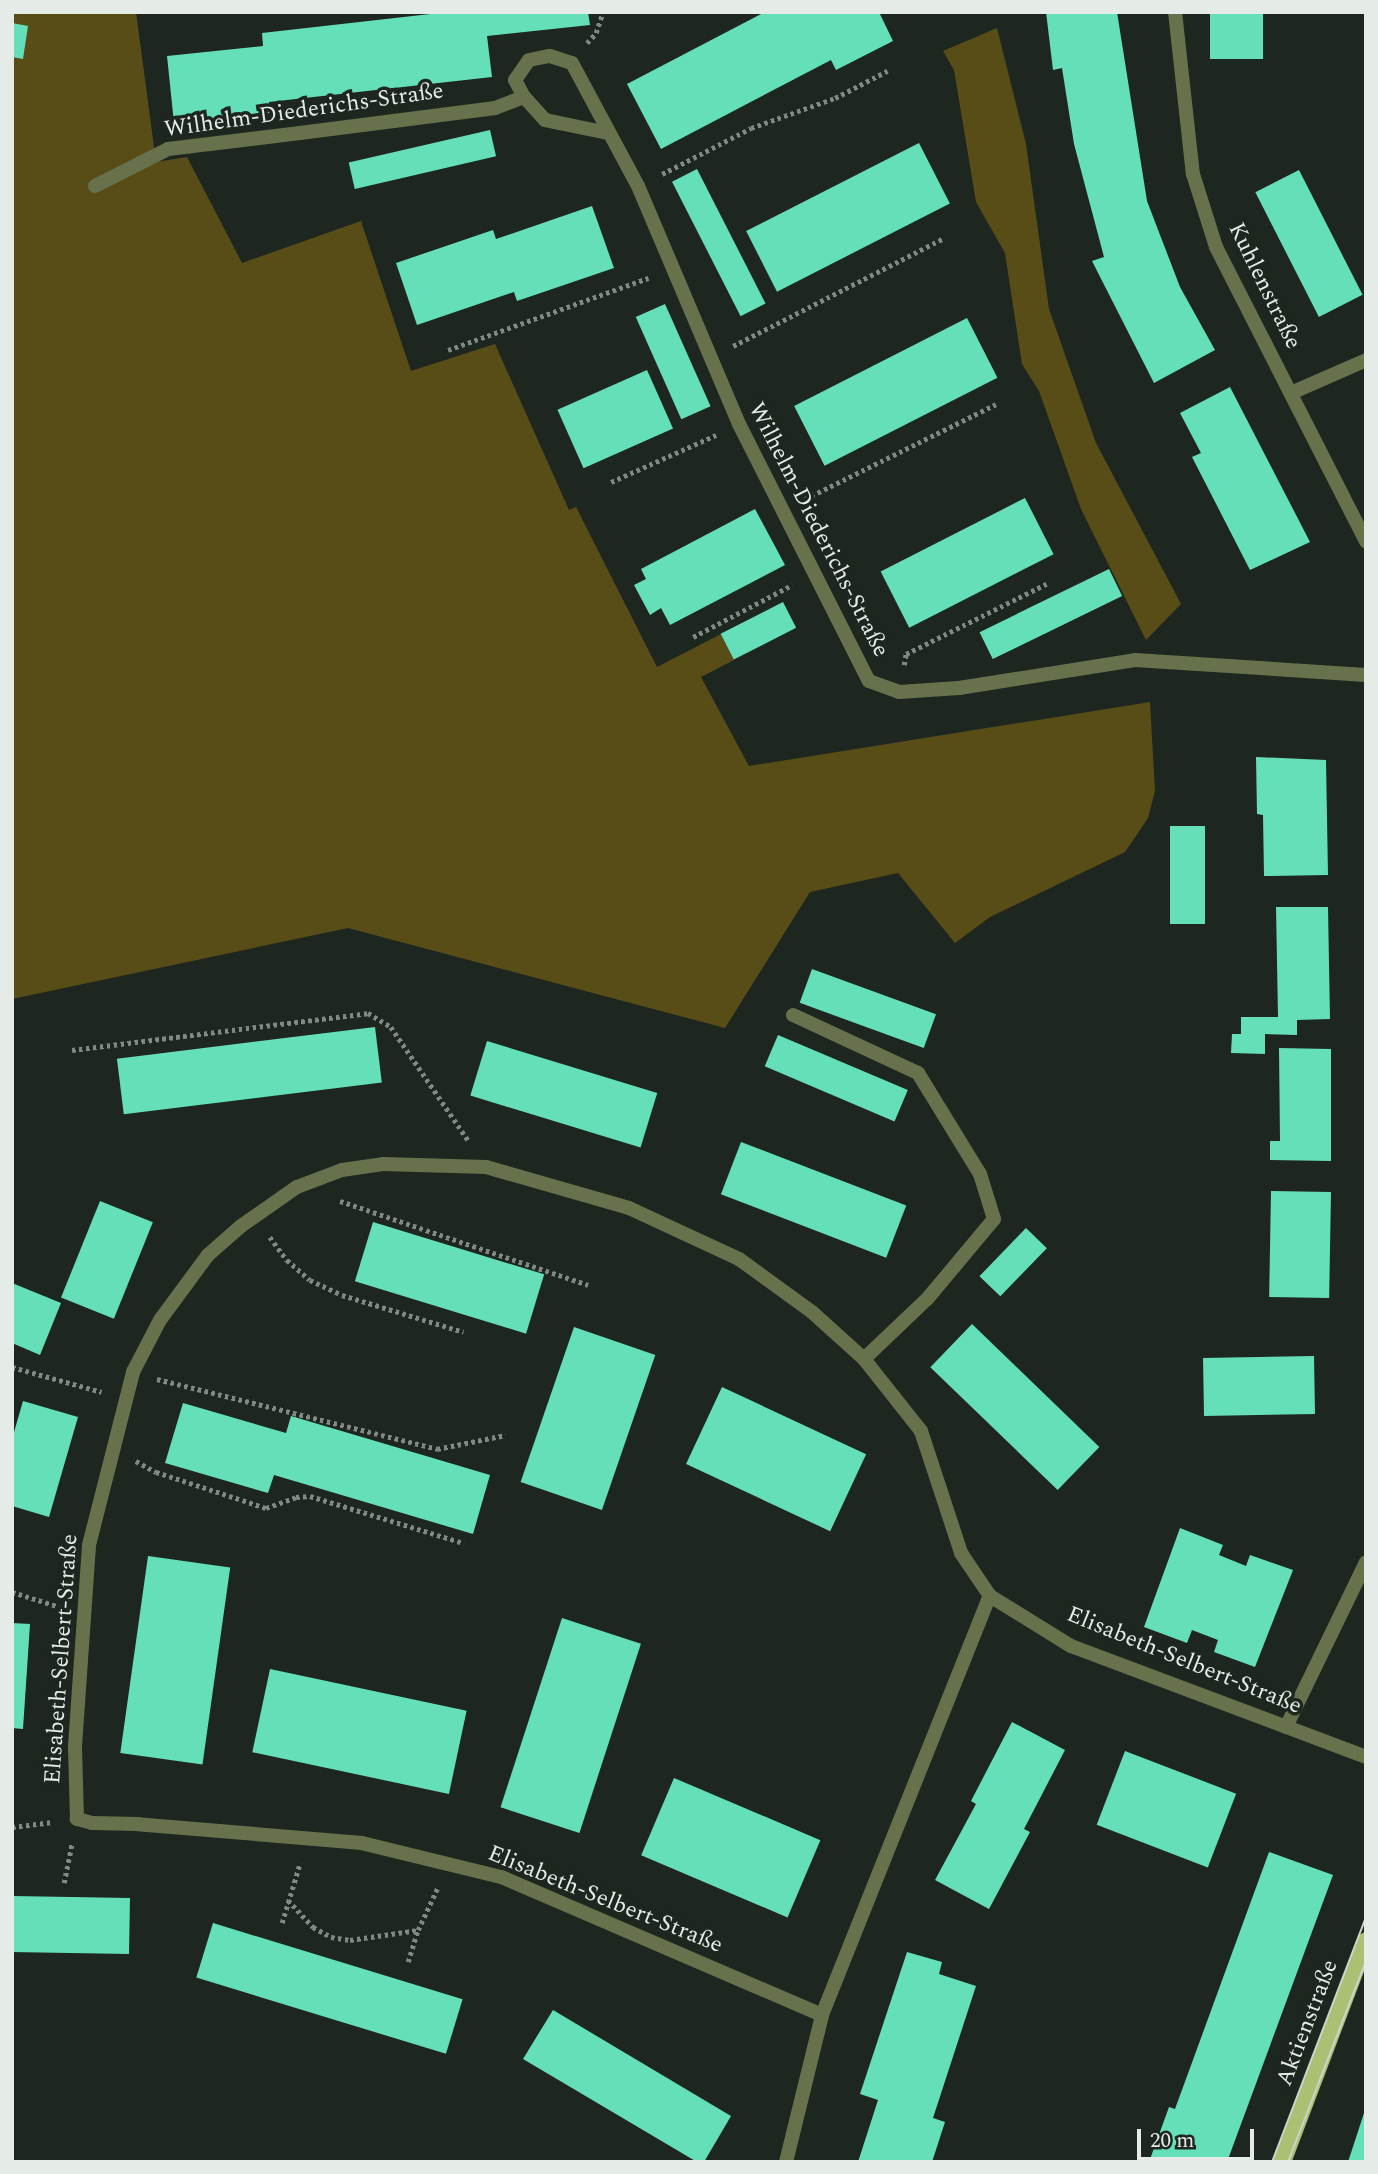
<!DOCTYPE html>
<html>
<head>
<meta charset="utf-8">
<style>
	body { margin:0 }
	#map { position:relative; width:1378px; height:2174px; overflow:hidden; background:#1e271f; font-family:Spectral,serif }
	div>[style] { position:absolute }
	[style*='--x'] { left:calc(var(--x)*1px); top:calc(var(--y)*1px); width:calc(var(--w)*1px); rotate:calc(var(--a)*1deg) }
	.green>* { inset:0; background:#594d17 }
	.building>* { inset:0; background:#65dfb9; transform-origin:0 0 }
	.path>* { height:4.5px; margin-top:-2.25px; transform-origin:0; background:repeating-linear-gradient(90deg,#818982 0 3.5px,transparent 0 7px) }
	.lane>* { height:14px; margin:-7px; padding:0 7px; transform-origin:7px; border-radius:7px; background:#67724d }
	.street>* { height:14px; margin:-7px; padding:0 7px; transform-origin:7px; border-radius:7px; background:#67724d }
	.primary>* { height:18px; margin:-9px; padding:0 9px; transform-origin:9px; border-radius:9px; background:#abc073 }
	.tram>* { height:2px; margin:-1px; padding:0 1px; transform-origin:1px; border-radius:1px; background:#ccd3cd }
	span { translate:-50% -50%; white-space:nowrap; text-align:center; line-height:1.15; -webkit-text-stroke:7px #1e271f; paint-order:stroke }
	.street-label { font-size:23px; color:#e5ebe6 }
	.frame { position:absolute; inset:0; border:14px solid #e5ebe6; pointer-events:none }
	.scale { position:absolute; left:1137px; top:2129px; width:117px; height:32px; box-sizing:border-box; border:4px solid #e5ebe6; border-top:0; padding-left:9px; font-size:21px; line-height:24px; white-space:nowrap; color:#e5ebe6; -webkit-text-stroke:5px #1e271f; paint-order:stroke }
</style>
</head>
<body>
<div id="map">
	<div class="green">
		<i style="clip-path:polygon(12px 12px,136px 12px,156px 162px,187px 157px,242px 263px,361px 221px,411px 371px,495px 344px,569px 510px,576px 507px,657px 667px,721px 634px,734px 660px,701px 677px,749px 766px,1150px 702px,1155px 791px,1148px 818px,1125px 852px,990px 917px,955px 943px,898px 873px,810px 892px,725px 1028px,348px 928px,12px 999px)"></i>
		<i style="clip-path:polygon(997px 28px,1026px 144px,1049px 309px,1096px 443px,1181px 604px,1146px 640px,1081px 509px,1039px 391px,1022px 364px,1005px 253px,976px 202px,954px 70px,943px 51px)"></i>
	</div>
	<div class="building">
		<i style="clip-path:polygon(448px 12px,588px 12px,590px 25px,487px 36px,492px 77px,269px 102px,270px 113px,174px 123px,167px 56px,263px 46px,262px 33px)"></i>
		<i style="clip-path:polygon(765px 12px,879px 12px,893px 41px,836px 70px,831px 60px,661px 149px,627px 84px)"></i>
		<i style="clip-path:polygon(1046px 12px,1117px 12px,1147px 201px,1180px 287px,1215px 350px,1154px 383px,1092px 261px,1104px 257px,1074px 144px,1062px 68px,1053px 70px)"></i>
		<i style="left:1210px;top:12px;width:53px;height:47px"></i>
		<i style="clip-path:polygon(12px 23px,28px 26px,23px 59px,12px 57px)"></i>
		<i style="left:490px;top:130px;width:27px;height:145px;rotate:77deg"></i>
		<i style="left:919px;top:143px;width:68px;height:194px;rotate:63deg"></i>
		<i style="left:697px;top:169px;width:151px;height:28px;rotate:63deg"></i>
		<i style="left:1299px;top:170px;width:140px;height:49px;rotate:63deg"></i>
		<i style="clip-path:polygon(592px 206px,614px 268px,517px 301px,514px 292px,417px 325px,396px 263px,493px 230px,496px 239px)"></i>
		<i style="left:665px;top:304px;width:112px;height:32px;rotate:66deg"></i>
		<i style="left:967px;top:318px;width:67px;height:194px;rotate:63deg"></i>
		<i style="left:647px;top:370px;width:64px;height:98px;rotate:66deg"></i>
		<i style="clip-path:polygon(1230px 387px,1310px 542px,1250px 570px,1192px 457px,1201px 453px,1180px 413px)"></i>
		<i style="left:1025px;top:498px;width:63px;height:162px;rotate:63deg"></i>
		<i style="clip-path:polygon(755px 509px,785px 565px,670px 625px,661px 608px,650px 615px,634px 585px,646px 579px,641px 569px)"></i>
		<i style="left:1109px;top:569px;width:30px;height:144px;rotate:64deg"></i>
		<i style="left:783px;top:602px;width:29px;height:70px;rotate:63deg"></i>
		<i style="clip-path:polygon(1256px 757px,1326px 760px,1328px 875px,1264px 876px,1263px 815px,1257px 814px)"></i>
		<i style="left:1170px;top:826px;width:35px;height:98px"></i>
		<i style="clip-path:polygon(1276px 907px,1328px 907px,1330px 1019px,1297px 1020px,1297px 1035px,1265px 1034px,1265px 1054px,1231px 1053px,1232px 1034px,1241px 1034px,1241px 1017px,1278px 1017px)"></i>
		<i style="left:812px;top:969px;width:132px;height:36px;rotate:20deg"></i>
		<i style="left:375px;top:1027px;width:56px;height:260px;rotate:83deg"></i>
		<i style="left:778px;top:1035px;width:141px;height:34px;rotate:23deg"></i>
		<i style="left:487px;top:1041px;width:178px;height:57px;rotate:17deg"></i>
		<i style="clip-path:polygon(1279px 1048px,1331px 1049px,1331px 1161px,1270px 1160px,1270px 1141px,1280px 1141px)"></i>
		<i style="left:741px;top:1142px;width:177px;height:56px;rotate:21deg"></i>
		<i style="left:1271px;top:1191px;width:60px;height:106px;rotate:1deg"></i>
		<i style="left:100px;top:1201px;width:57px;height:104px;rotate:22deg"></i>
		<i style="left:373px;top:1222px;width:179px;height:62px;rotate:17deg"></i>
		<i style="left:1026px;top:1228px;width:29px;height:67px;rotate:44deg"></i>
		<i style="clip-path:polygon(12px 1283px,61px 1303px,40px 1355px,12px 1343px)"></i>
		<i style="left:972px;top:1324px;width:177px;height:60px;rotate:44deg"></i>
		<i style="left:574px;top:1327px;width:86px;height:164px;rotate:19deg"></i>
		<i style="left:1314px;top:1356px;width:58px;height:111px;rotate:89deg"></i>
		<i style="left:722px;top:1387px;width:159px;height:85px;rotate:25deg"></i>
		<i style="clip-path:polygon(23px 1401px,78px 1417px,49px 1517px,12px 1506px,12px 1439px)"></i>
		<i style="clip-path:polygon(183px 1403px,286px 1433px,291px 1416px,490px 1475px,473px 1534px,274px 1475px,268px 1493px,165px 1463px)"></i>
		<i style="clip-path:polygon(1180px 1528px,1223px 1545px,1219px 1555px,1246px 1566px,1250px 1555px,1293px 1570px,1255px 1667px,1214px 1652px,1218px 1640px,1192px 1630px,1187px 1643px,1144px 1627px)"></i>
		<i style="left:148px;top:1556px;width:83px;height:199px;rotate:8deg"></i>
		<i style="left:562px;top:1618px;width:83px;height:199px;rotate:18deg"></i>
		<i style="clip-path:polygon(12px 1623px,30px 1624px,23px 1729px,12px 1728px)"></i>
		<i style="left:270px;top:1669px;width:201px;height:85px;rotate:12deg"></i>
		<i style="clip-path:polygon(1012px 1722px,1065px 1750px,1024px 1829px,1030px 1832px,989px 1909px,935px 1880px,976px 1804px,971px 1801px)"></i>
		<i style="left:1125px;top:1751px;width:119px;height:79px;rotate:21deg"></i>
		<i style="left:674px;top:1778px;width:159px;height:84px;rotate:23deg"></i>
		<i style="clip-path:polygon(1269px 1852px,1333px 1875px,1227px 2162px,1149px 2162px,1169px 2107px,1175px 2109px)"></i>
		<i style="left:12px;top:1896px;width:118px;height:56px;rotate:1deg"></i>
		<i style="left:213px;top:1923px;width:261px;height:57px;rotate:17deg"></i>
		<i style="clip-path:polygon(907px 1952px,942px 1962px,939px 1974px,976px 1986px,933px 2118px,945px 2122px,932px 2162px,858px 2162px,878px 2100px,860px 2094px)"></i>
		<i style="clip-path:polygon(553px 2010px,731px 2116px,704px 2162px,697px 2162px,523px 2059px)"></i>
		<i style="clip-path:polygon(1365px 2110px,1366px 2162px,1348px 2162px)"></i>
	</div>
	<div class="path">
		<i style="--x:587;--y:43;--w:13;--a:-48"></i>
		<i style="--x:596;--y:33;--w:22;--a:-72"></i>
		<i style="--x:662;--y:174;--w:100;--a:-27.3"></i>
		<i style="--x:751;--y:128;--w:89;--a:-19.7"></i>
		<i style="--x:835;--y:98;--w:59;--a:-27.4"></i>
		<i style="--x:733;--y:346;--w:237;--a:-27.1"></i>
		<i style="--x:448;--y:350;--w:213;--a:-19.8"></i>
		<i style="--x:611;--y:482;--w:115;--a:-24.1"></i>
		<i style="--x:805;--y:499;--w:213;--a:-26.4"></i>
		<i style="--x:693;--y:637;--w:112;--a:-27.7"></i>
		<i style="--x:904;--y:665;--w:11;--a:-80"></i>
		<i style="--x:906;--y:654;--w:157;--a:-26.6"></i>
		<i style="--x:72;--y:1050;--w:298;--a:-7.1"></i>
		<i style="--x:368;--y:1013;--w:27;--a:31"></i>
		<i style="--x:391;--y:1027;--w:137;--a:55.7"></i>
		<i style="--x:340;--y:1201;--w:262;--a:18.7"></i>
		<i style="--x:270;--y:1237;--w:29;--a:54"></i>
		<i style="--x:287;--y:1260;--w:30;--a:41"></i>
		<i style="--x:310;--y:1280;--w:35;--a:25"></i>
		<i style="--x:342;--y:1295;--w:127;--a:16.9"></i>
		<i style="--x:12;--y:1367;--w:93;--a:15.5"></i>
		<i style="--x:157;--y:1379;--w:289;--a:14"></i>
		<i style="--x:437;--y:1449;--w:70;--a:-11.5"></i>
		<i style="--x:136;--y:1461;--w:23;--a:29"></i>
		<i style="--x:156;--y:1472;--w:116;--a:18.1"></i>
		<i style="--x:266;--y:1508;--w:32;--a:-20"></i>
		<i style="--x:296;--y:1497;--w:14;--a:-4"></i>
		<i style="--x:310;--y:1496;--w:161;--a:17"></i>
		<i style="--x:12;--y:1592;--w:50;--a:17.4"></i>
		<i style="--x:12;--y:1827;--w:39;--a:-7"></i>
		<i style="--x:64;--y:1883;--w:41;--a:-78.7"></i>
		<i style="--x:288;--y:1900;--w:37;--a:47"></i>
		<i style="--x:313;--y:1927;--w:21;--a:29"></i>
		<i style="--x:331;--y:1937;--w:19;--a:9"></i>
		<i style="--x:350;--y:1940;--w:69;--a:-8.4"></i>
		<i style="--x:282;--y:1923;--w:63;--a:-73.3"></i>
		<i style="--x:408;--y:1962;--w:34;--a:-73"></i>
		<i style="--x:418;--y:1930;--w:47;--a:-65.1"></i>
	</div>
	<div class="lane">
		<i style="--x:95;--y:186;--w:82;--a:-26.9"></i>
		<i style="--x:168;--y:149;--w:133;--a:-6.9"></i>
		<i style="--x:793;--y:1015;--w:138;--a:24.9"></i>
		<i style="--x:918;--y:1073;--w:119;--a:58.5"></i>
		<i style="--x:980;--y:1174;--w:47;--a:72.7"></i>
		<i style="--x:994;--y:1219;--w:103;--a:129.9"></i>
		<i style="--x:928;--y:1298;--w:88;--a:136.4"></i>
	</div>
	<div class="street">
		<i style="--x:1175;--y:12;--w:163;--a:83.7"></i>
		<i style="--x:1193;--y:174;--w:77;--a:72.5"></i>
		<i style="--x:1216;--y:247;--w:331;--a:63"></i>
		<i style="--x:300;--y:133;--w:197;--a:-7.3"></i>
		<i style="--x:495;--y:108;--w:31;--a:-21"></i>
		<i style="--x:608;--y:133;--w:64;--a:-168.3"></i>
		<i style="--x:545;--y:120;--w:31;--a:-132"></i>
		<i style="--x:524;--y:97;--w:19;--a:-118"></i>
		<i style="--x:515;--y:80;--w:24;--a:-55"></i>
		<i style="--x:529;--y:60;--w:21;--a:-11"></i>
		<i style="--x:550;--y:56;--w:23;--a:18"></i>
		<i style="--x:572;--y:63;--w:140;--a:61.8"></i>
		<i style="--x:638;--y:186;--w:259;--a:67"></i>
		<i style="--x:739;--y:424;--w:288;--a:63.2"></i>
		<i style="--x:869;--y:681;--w:32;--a:20"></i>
		<i style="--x:899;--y:692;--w:60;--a:-3.8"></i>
		<i style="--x:959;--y:688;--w:178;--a:-9"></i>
		<i style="--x:1135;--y:660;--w:231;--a:3.7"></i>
		<i style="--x:1291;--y:393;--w:82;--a:-23.7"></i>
		<i style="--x:1286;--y:1727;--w:183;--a:-64.1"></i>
		<i style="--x:822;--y:2015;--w:349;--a:-156.7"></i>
		<i style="--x:501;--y:1877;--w:143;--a:-166.3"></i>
		<i style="--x:362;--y:1843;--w:225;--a:-175.2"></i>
		<i style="--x:138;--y:1824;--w:46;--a:-178.8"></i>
		<i style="--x:92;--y:1823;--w:16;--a:-165"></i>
		<i style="--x:77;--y:1819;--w:73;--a:-91.6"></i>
		<i style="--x:75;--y:1746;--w:201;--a:-86"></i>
		<i style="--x:89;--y:1545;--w:179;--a:-75.7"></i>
		<i style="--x:133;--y:1372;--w:59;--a:-62.6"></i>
		<i style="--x:160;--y:1320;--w:81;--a:-53.6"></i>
		<i style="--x:208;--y:1255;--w:44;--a:-41.3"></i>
		<i style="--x:241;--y:1226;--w:68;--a:-34.9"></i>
		<i style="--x:297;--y:1187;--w:48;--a:-20.7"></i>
		<i style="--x:342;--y:1170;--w:41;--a:-8.3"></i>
		<i style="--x:383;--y:1164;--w:103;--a:1.7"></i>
		<i style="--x:486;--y:1167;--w:149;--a:16"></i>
		<i style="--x:629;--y:1208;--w:121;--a:24.9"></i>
		<i style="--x:739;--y:1259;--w:90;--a:36"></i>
		<i style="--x:812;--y:1312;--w:70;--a:42.1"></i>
		<i style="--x:864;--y:1359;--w:92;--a:51.6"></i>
		<i style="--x:921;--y:1431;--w:128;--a:71.8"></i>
		<i style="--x:961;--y:1553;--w:52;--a:56"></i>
		<i style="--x:786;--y:2162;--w:151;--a:-76.2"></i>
		<i style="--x:822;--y:2015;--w:451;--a:-68.2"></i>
		<i style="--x:990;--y:1596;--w:95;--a:31.7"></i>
		<i style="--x:1071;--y:1646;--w:315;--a:20.6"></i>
	</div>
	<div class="primary">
		<i style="--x:1282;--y:2162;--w:236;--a:-69.2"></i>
	</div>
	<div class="tram">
		<i style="--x:1272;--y:2162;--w:262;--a:-69"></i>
		<i style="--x:1288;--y:2162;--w:216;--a:-68.8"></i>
	</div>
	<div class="street-label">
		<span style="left:304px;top:111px;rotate:-8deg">Wilhelm-Diederichs-Straße</span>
		<span style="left:1264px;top:286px;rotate:64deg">Kuhlenstraße</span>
		<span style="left:818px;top:530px;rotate:63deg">Wilhelm-Diederichs-Straße</span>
		<span style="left:62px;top:1659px;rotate:-86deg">Elisabeth-Selbert-Straße</span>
		<span style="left:1184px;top:1661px;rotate:22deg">Elisabeth-Selbert-Straße</span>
		<span style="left:605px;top:1900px;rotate:22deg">Elisabeth-Selbert-Straße</span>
		<span style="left:1308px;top:2023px;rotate:-69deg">Aktienstraße</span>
	</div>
	<div class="frame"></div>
	<div class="scale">20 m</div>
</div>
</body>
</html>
